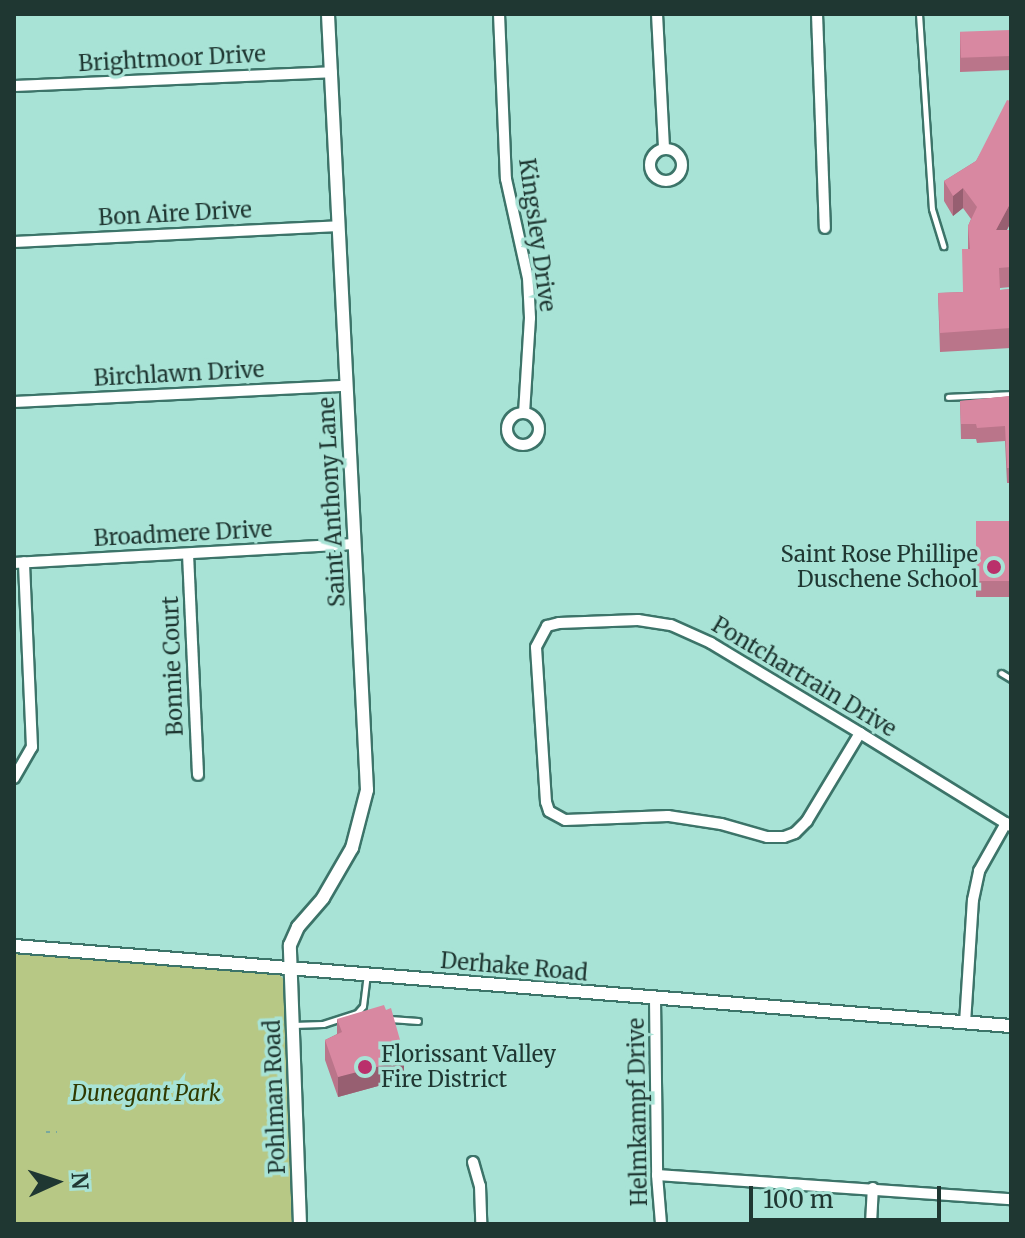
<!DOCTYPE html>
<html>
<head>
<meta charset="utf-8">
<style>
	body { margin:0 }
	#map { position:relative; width:1025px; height:1238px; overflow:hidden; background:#a8e3d6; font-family:Merriweather,serif }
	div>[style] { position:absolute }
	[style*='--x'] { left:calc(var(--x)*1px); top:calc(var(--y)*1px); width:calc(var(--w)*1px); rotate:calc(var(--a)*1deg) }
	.green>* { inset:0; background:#b7c885 }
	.path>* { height:2px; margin-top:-1px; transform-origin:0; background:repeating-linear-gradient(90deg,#79a89d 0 4px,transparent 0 10px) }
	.roads { filter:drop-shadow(2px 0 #3c7469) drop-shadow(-2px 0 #3c7469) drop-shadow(0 2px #3c7469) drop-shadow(0 -2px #3c7469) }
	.service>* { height:5px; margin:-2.5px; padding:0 2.5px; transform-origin:2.5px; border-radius:2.5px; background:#fff }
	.minor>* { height:10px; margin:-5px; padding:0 5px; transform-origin:5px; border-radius:5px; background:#fff }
	.minor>.ring { margin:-5px; padding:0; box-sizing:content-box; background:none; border:10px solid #fff; border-radius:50% }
	.tertiary>* { height:12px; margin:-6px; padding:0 6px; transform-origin:6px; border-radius:6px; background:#fff }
	.wall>* { inset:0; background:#ba758a; transform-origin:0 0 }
	.shaded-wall>* { inset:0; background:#975f71 }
	.building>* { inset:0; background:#d888a1; transform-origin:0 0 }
	.dots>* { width:22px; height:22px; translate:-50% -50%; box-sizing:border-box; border:4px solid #a8e3d6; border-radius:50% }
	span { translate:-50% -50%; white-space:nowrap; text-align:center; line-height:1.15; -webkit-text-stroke:7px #a8e3d6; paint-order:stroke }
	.street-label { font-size:22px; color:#1f3732 }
	.poi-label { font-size:22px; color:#1f3732 }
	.right { translate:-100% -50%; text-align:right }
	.left { translate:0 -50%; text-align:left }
	.park-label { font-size:22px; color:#303a00; font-style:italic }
	.frame { position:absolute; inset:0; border:16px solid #1f3732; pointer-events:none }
	.north { position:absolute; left:16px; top:1142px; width:80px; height:80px; -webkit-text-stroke:6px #a8e3d6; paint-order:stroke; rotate:87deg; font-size:22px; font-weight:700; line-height:32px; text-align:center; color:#1f3732 }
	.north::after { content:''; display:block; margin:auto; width:28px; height:36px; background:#1f3732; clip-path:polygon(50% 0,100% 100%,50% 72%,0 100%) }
	.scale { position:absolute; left:749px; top:1186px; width:192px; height:36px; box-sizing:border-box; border:4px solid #1f3732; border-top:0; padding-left:10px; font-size:24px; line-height:28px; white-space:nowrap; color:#1f3732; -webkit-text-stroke:6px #a8e3d6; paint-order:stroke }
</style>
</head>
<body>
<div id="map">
	<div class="green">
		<i style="clip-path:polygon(14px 952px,280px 975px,284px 980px,293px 1224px,14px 1224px)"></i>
	</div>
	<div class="path">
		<i style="--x:46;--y:1132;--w:11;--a:0"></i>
	</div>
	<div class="roads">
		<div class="service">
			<i style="--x:919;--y:14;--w:195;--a:86.2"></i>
			<i style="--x:932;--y:209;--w:39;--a:73"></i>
			<i style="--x:948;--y:397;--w:63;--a:-2.7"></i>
			<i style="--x:1001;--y:673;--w:12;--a:31"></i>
			<i style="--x:390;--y:1019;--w:28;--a:4"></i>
			<i style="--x:293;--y:1025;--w:30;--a:-2"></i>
			<i style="--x:323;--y:1024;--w:36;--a:-18"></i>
			<i style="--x:357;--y:1013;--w:9;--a:-49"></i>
			<i style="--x:363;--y:1006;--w:31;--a:-83"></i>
		</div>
		<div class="minor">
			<i style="--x:499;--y:14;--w:165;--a:87.6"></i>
			<i style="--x:506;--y:179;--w:101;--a:77.5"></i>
			<i style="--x:528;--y:278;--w:40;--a:87.1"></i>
			<i style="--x:530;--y:318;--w:95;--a:93.6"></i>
			<i style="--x:657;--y:14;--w:134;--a:87"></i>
			<i style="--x:817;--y:14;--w:214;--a:87.9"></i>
			<i style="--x:14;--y:86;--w:318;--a:-2.5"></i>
			<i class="ring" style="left:650px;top:149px;width:22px;height:22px"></i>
			<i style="--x:14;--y:242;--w:325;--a:-2.8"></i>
			<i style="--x:14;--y:402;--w:332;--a:-2.8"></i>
			<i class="ring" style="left:507px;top:413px;width:22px;height:22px"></i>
			<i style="--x:188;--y:554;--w:221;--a:87.4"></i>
			<i style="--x:14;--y:563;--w:340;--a:-3.2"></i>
			<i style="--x:860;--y:733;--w:103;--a:121.1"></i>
			<i style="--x:807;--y:821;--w:17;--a:135"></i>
			<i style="--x:795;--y:833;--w:12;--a:160"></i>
			<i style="--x:784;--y:837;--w:17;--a:180"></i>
			<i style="--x:767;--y:837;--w:48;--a:-164.2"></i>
			<i style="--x:721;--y:824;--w:54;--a:-171.4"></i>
			<i style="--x:668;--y:816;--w:103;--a:177.8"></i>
			<i style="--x:565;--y:820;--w:18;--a:-151"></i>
			<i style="--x:549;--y:811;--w:9;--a:-108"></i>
			<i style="--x:546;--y:802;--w:155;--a:-93.7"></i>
			<i style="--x:536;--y:647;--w:24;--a:-62"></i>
			<i style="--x:547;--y:626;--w:12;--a:-14"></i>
			<i style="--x:559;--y:623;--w:79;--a:-2.2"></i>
			<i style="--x:638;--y:620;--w:33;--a:9"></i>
			<i style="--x:671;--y:625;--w:44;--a:24.2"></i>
			<i style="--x:711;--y:643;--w:174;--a:31.1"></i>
			<i style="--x:860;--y:733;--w:172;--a:31.7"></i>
			<i style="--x:1006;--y:823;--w:6;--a:31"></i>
			<i style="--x:14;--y:778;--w:36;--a:-60"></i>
			<i style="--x:32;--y:747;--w:185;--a:-92.5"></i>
			<i style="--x:655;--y:999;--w:176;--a:89.3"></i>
			<i style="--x:657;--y:1175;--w:49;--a:85.3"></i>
			<i style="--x:965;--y:1023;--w:123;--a:-86.3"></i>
			<i style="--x:973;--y:900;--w:30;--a:-78"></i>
			<i style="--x:979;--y:871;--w:55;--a:-60.6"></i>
			<i style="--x:473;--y:1162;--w:25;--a:74"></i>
			<i style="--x:480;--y:1186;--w:38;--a:88"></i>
			<i style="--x:657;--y:1175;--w:355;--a:3.9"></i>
			<i style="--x:871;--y:1224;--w:36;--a:-87"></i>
		</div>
		<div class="tertiary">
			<i style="--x:14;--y:946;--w:1000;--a:4.59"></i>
			<i style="--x:300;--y:1224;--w:279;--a:-92.1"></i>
			<i style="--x:290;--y:945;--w:20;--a:-66"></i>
			<i style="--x:298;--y:927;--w:38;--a:-49"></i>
			<i style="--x:323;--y:898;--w:58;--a:-59.9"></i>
			<i style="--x:352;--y:848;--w:60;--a:-75.5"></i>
			<i style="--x:367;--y:790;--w:777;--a:-92.88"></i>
		</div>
	</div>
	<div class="wall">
		<i style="clip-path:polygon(960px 32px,1011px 56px,1011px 70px,960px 72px)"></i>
		<i style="clip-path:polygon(1011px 101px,1011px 222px,1007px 230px,1011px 230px,1011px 287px,1000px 288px,1000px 290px,1011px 289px,1011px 348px,940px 352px,938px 293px,963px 292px,968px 249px,968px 226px,971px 219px,963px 208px,953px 216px,944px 201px,944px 181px,976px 161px)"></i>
		<i style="clip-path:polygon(1011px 396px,1011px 483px,1007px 483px,1005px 441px,977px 443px,976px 439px,961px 439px,960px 401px)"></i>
		<i style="left:1011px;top:521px;width:76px;height:35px;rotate:90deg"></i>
		<i style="clip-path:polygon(337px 1019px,404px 1074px,400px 1076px,400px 1080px,338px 1097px,325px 1060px,325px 1040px,337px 1034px)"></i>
	</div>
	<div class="shaded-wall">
		<i style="clip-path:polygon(963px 188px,963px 208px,953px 216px,953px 196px)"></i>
		<i style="clip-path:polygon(1011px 202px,1011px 222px,996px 250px,996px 230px)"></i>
		<i style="clip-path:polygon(404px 1054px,404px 1074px,400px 1076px,400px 1080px,338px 1097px,338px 1077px)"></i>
	</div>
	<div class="building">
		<i style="left:1010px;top:30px;width:26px;height:50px;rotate:88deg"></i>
		<i style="clip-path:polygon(1007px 100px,1011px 101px,1011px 202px,996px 230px,1011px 230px,1011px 267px,999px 268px,1000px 290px,1011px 289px,1011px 328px,940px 333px,938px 293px,963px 292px,962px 249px,970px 249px,968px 226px,977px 207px,963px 188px,953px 196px,944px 181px,976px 161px)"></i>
		<i style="clip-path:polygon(1011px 396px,1011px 468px,1007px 468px,1005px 426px,977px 428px,976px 424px,961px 424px,960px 401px)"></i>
		<i style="left:1011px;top:521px;width:60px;height:35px;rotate:90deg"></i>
		<i style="clip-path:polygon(384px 1005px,386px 1010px,391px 1008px,404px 1054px,398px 1057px,400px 1061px,338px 1077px,325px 1040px,342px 1032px,337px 1019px)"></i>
	</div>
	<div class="dots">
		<i style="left:994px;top:567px;background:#ba306b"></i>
		<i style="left:365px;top:1067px;background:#ba306b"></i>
	</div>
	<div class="street-label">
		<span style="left:172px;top:59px;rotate:-3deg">Brightmoor Drive</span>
		<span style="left:175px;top:214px;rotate:-3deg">Bon Aire Drive</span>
		<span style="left:537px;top:235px;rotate:82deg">Kingsley Drive</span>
		<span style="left:179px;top:374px;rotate:-3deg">Birchlawn Drive</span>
		<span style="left:332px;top:502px;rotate:-93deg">Saint Anthony Lane</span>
		<span style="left:183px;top:534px;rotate:-3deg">Broadmere Drive</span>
		<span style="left:173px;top:666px;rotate:-92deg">Bonnie Court</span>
		<span style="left:804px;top:677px;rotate:31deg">Pontchartrain Drive</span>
		<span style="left:514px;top:967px;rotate:5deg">Derhake Road</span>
		<span style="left:275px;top:1097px;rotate:-92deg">Pohlman Road</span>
		<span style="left:638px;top:1112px;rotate:-91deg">Helmkampf Drive</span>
	</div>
	<div class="poi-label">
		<span class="right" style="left:978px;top:567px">Saint Rose Phillipe<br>Duschene School</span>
		<span class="left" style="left:381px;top:1067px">Florissant Valley<br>Fire District</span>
	</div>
	<div class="park-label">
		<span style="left:146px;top:1094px">Dunegant Park</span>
	</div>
	<div class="frame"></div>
	<div class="north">N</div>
	<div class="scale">100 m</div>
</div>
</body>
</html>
